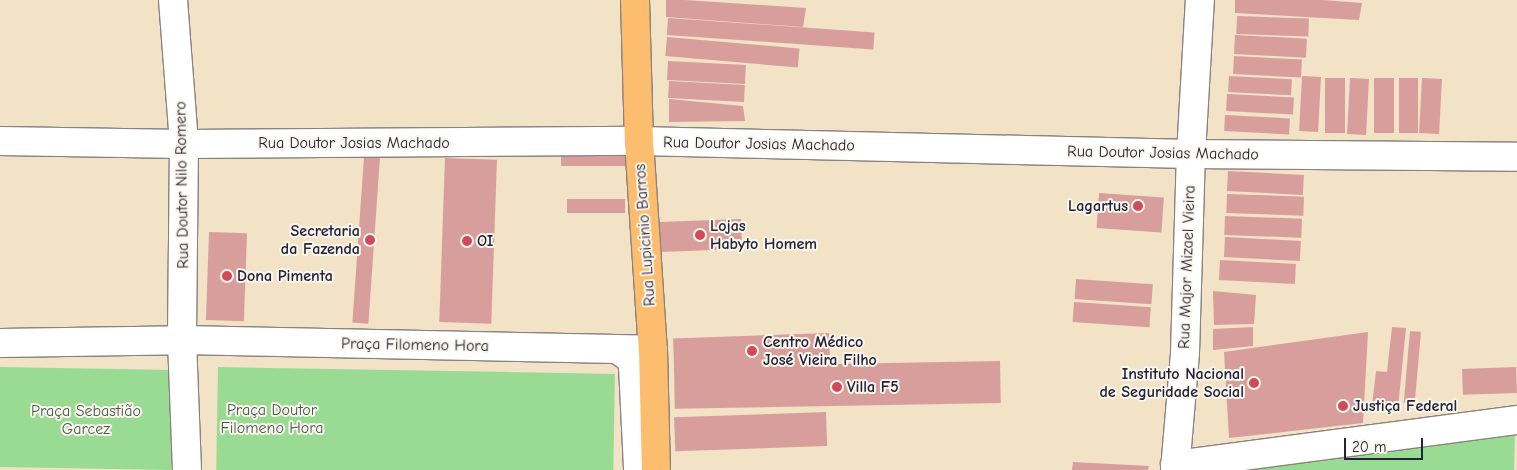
<!DOCTYPE html>
<html>
<head>
<meta charset="utf-8">
<style>
	body { margin:0 }
	#map { position:relative; width:1517px; height:470px; overflow:hidden; background:#f2e2c6; font-family:"Comic Neue",sans-serif }
	div>[style] { position:absolute }
	[style*='--x'] { left:calc(var(--x)*1px); top:calc(var(--y)*1px); width:calc(var(--w)*1px); rotate:calc(var(--a)*1deg) }
	.green>* { inset:0; background:#99db93; transform-origin:0 0 }
	.building>* { inset:0; background:#d89e9c; transform-origin:0 0 }
	.roads { filter:drop-shadow(1px 0 #8a8280) drop-shadow(-1px 0 #8a8280) drop-shadow(0 1px #8a8280) drop-shadow(0 -1px #8a8280) }
	.minor>* { height:28px; margin:-14px; padding:0 14px; transform-origin:14px; border-radius:14px; background:#fff }
	.major>* { height:28px; margin:-14px; padding:0 14px; transform-origin:14px; border-radius:14px; background:#fcbd6f }
	.dots>* { width:14px; height:14px; translate:-50% -50%; box-sizing:border-box; border:2px solid #fbf7ec; border-radius:50% }
	span { translate:-50% -50%; white-space:nowrap; text-align:center; line-height:1.15; -webkit-text-stroke:4px #fbf7ec; paint-order:stroke }
	.street-label { font-size:16px; color:#22223b }
	.poi-label { font-size:16px; color:#22223b; font-weight:700 }
	.right { translate:-100% -50%; text-align:right }
	.left { translate:0 -50%; text-align:left }
	.park-label { font-size:16px; color:#465a55 }
	.scale { position:absolute; left:1344px; top:438px; width:79px; height:22px; box-sizing:border-box; border:2px solid #22223b; border-top:0; padding-left:6px; font-size:15px; line-height:18px; white-space:nowrap; color:#22223b; -webkit-text-stroke:4px #fbf7ec; paint-order:stroke }
</style>
</head>
<body>
<div id="map">
	<div class="green">
		<i style="left:218px;top:367px;width:397px;height:103px;rotate:1deg"></i>
		<i style="left:173px;top:370px;width:100px;height:173px;rotate:91deg"></i>
		<i style="clip-path:polygon(1515px 433px,1514px 470px,1247px 470px)"></i>
	</div>
	<div class="building">
		<i style="clip-path:polygon(666px 0,685px 0,806px 8px,803px 27px,666px 17px)"></i>
		<i style="clip-path:polygon(1235px 0,1322px 0,1362px 3px,1359px 20px,1235px 13px)"></i>
		<i style="left:1237px;top:16px;width:72px;height:18px;rotate:2deg"></i>
		<i style="left:668px;top:18px;width:207px;height:17px;rotate:4deg"></i>
		<i style="left:1235px;top:35px;width:72px;height:19px;rotate:3deg"></i>
		<i style="left:667px;top:37px;width:133px;height:19px;rotate:5deg"></i>
		<i style="left:1234px;top:56px;width:68px;height:18px;rotate:3deg"></i>
		<i style="left:668px;top:61px;width:78px;height:19px;rotate:3deg"></i>
		<i style="left:1229px;top:76px;width:63px;height:16px;rotate:3deg"></i>
		<i style="left:1302px;top:76px;width:19px;height:55px;rotate:3deg"></i>
		<i style="left:1325px;top:78px;width:20px;height:55px"></i>
		<i style="left:1350px;top:78px;width:19px;height:56px;rotate:3deg"></i>
		<i style="left:1374px;top:78px;width:20px;height:55px"></i>
		<i style="left:1399px;top:78px;width:19px;height:55px"></i>
		<i style="left:1422px;top:78px;width:20px;height:55px;rotate:3deg"></i>
		<i style="left:669px;top:81px;width:76px;height:17px;rotate:3deg"></i>
		<i style="left:1227px;top:94px;width:67px;height:17px;rotate:3deg"></i>
		<i style="clip-path:polygon(669px 99px,743px 106px,745px 121px,669px 122px)"></i>
		<i style="left:1225px;top:115px;width:65px;height:16px;rotate:3deg"></i>
		<i style="left:561px;top:154px;width:64px;height:12px"></i>
		<i style="left:364px;top:157px;width:16px;height:166px;rotate:4deg"></i>
		<i style="left:445px;top:158px;width:52px;height:164px;rotate:2deg"></i>
		<i style="left:1228px;top:171px;width:76px;height:20px;rotate:3deg"></i>
		<i style="left:1099px;top:193px;width:65px;height:35px;rotate:4deg"></i>
		<i style="left:1227px;top:194px;width:77px;height:19px;rotate:2deg"></i>
		<i style="left:625px;top:199px;width:14px;height:58px;rotate:90deg"></i>
		<i style="left:1225px;top:216px;width:77px;height:19px;rotate:2deg"></i>
		<i style="left:741px;top:219px;width:30px;height:83px;rotate:88deg"></i>
		<i style="left:209px;top:232px;width:38px;height:88px;rotate:2deg"></i>
		<i style="left:1225px;top:237px;width:76px;height:20px;rotate:3deg"></i>
		<i style="left:1220px;top:260px;width:76px;height:20px;rotate:3deg"></i>
		<i style="left:1076px;top:279px;width:77px;height:20px;rotate:4deg"></i>
		<i style="clip-path:polygon(1213px 291px,1256px 295px,1254px 324px,1214px 325px)"></i>
		<i style="left:1074px;top:302px;width:77px;height:20px;rotate:4deg"></i>
		<i style="clip-path:polygon(1253px 327px,1253px 346px,1213px 350px,1213px 329px)"></i>
		<i style="clip-path:polygon(1392px 327px,1406px 328px,1398px 408px,1372px 405px,1376px 371px,1387px 372px)"></i>
		<i style="left:1410px;top:331px;width:11px;height:72px;rotate:5deg"></i>
		<i style="clip-path:polygon(1368px 332px,1363px 423px,1229px 438px,1224px 352px)"></i>
		<i style="left:829px;top:333px;width:31px;height:156px;rotate:88deg"></i>
		<i style="left:1000px;top:361px;width:42px;height:326px;rotate:89deg"></i>
		<i style="left:1516px;top:367px;width:26px;height:54px;rotate:88deg"></i>
		<i style="left:826px;top:412px;width:34px;height:152px;rotate:88deg"></i>
		<i style="clip-path:polygon(1073px 462px,1149px 466px,1148px 470px,1072px 470px)"></i>
	</div>
	<div class="roads">
		<div class="minor">
			<i style="--x:173;--y:0;--w:144;--a:85.6"></i>
			<i style="--x:184;--y:144;--w:196;--a:90.6"></i>
			<i style="--x:182;--y:340;--w:130;--a:87.8"></i>
			<i style="--x:0;--y:141;--w:184;--a:0.9"></i>
			<i style="--x:184;--y:144;--w:455;--a:-0.4"></i>
			<i style="--x:639;--y:141;--w:552;--a:1.35"></i>
			<i style="--x:1191;--y:154;--w:326;--a:0.5"></i>
			<i style="--x:0;--y:343;--w:182;--a:-0.9"></i>
			<i style="--x:182;--y:340;--w:471;--a:1.2"></i>
			<i style="--x:618;--y:350;--w:14;--a:34"></i>
			<i style="--x:630;--y:358;--w:9;--a:69"></i>
			<i style="--x:633;--y:366;--w:104;--a:87.2"></i>
			<i style="--x:1175;--y:465;--w:345;--a:-7.5"></i>
			<i style="--x:1175;--y:470;--w:117;--a:-85.1"></i>
			<i style="--x:1185;--y:353;--w:199;--a:-88.3"></i>
			<i style="--x:1191;--y:154;--w:154;--a:-86.7"></i>
		</div>
		<div class="major">
			<i style="--x:635;--y:0;--w:141;--a:88.4"></i>
			<i style="--x:639;--y:141;--w:209;--a:86.2"></i>
			<i style="--x:653;--y:350;--w:120;--a:88.6"></i>
		</div>
	</div>
	<div class="dots">
		<i style="left:1138px;top:206px;background:#d1495b"></i>
		<i style="left:700px;top:235px;background:#d1495b"></i>
		<i style="left:370px;top:240px;background:#d1495b"></i>
		<i style="left:467px;top:241px;background:#d1495b"></i>
		<i style="left:227px;top:276px;background:#d1495b"></i>
		<i style="left:752px;top:351px;background:#d1495b"></i>
		<i style="left:1254px;top:383px;background:#d1495b"></i>
		<i style="left:837px;top:387px;background:#d1495b"></i>
		<i style="left:1343px;top:406px;background:#d1495b"></i>
	</div>
	<div class="street-label">
		<span style="left:354px;top:143px">Rua Doutor Josias Machado</span>
		<span style="left:759px;top:144px;rotate:1deg">Rua Doutor Josias Machado</span>
		<span style="left:1163px;top:153px;rotate:1deg">Rua Doutor Josias Machado</span>
		<span style="left:182px;top:185px;rotate:-91deg">Rua Doutor Nilo Romero</span>
		<span style="left:645px;top:235px;rotate:-94deg">Rua Lupicinio Barros</span>
		<span style="left:1187px;top:267px;rotate:-88deg">Rua Major Mizael Vieira</span>
		<span style="left:415px;top:345px;rotate:1deg">Praça Filomeno Hora</span>
	</div>
	<div class="poi-label">
		<span class="right" style="left:1128px;top:206px">Lagartus</span>
		<span class="left" style="left:710px;top:235px">Lojas<br>Habyto Homem</span>
		<span class="right" style="left:360px;top:240px">Secretaria<br>da Fazenda</span>
		<span class="left" style="left:477px;top:241px">OI</span>
		<span class="left" style="left:237px;top:276px">Dona Pimenta</span>
		<span class="left" style="left:763px;top:351px">Centro Médico<br>José Vieira Filho</span>
		<span class="right" style="left:1244px;top:383px">Instituto Nacional<br>de Seguridade Social</span>
		<span class="left" style="left:847px;top:387px">Villa F5</span>
		<span class="left" style="left:1353px;top:406px">Justiça Federal</span>
	</div>
	<div class="park-label">
		<span style="left:272px;top:419px">Praça Doutor<br>Filomeno Hora</span>
		<span style="left:86px;top:420px">Praça Sebastião<br>Garcez</span>
	</div>
	<div class="scale">20 m</div>
</div>
</body>
</html>
